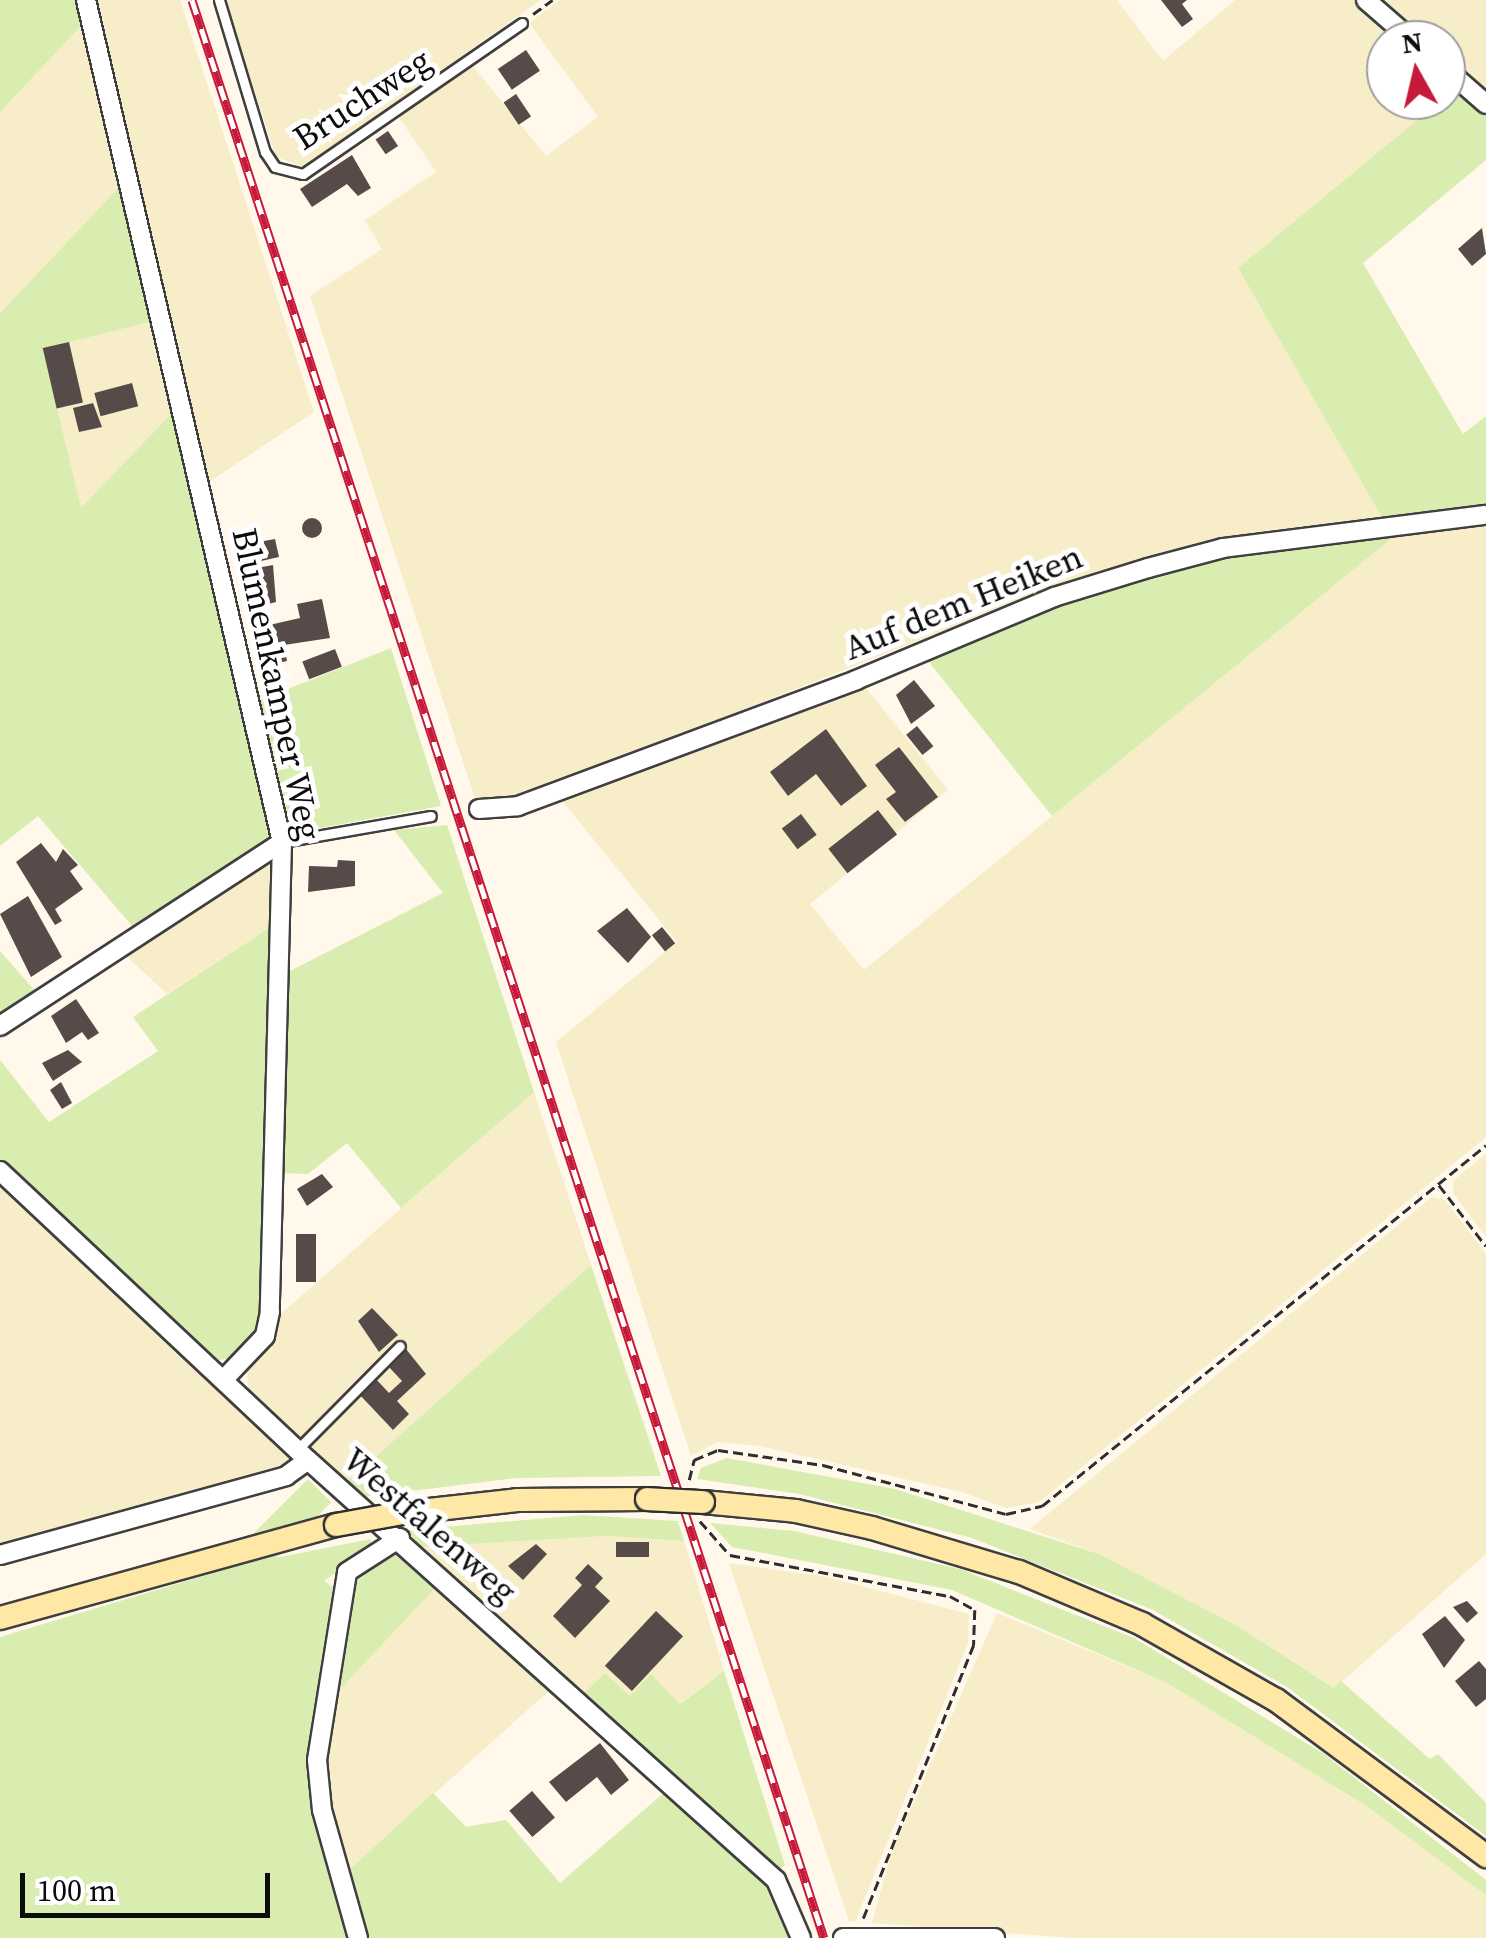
<!DOCTYPE html>
<html>
<head>
<meta charset="utf-8">
<style>
	body { margin:0 }
	#map { position:relative; width:1486px; height:1938px; overflow:hidden; background:#fff8eb; font-family:"Source Serif 4",serif }
	div>[style] { position:absolute }
	[style*='--x'] { left:calc(var(--x)*1px); top:calc(var(--y)*1px); width:calc(var(--w)*1px); rotate:calc(var(--a)*1deg) }
	.farmland>* { inset:0; background:#f7edc9 }
	.green>* { inset:0; background:#d9edb1; transform-origin:0 0 }
	.building>* { inset:0; background:#564b48; transform-origin:0 0 }
	.round { border-radius:50% }
	.path>* { height:2.5px; margin-top:-1.25px; transform-origin:0; background:repeating-linear-gradient(90deg,#2e2e2e 0 10px,transparent 0 15px) }
	.roads { filter:drop-shadow(2px 0 #3f3f3f) drop-shadow(-2px 0 #3f3f3f) drop-shadow(0 2px #3f3f3f) drop-shadow(0 -2px #3f3f3f) }
	.service>* { height:9px; margin:-4.5px; padding:0 4.5px; transform-origin:4.5px; border-radius:4.5px; background:#fff }
	.minor>* { height:18px; margin:-9px; padding:0 9px; transform-origin:9px; border-radius:9px; background:#fff }
	.secondary>* { height:22px; margin:-11px; padding:0 11px; transform-origin:11px; border-radius:11px; background:#ffe8a6 }
	.rail>* { height:9px; margin-top:-4.5px; transform-origin:0; background:repeating-linear-gradient(90deg,#fff 0 15px,#c7193a 0 30px); box-sizing:border-box; border-block:2px solid #c7193a }
	.bridges { filter:drop-shadow(2px 0 #2e2e2e) drop-shadow(-2px 0 #2e2e2e) drop-shadow(0 2px #2e2e2e) drop-shadow(0 -2px #2e2e2e) }
	.secondary-bridge>* { height:22px; margin:-11px; padding:0 11px; transform-origin:11px; border-radius:11px; background:#ffe8a6 }
	span { translate:-50% -50%; white-space:nowrap; text-align:center; line-height:1.15; -webkit-text-stroke:10px #fff; paint-order:stroke }
	.street-label { font-size:35px; color:#0c0c0c }
	.north { position:absolute; left:1366px; top:20px; width:100px; height:100px; box-sizing:border-box; background:#fff; border:2px solid #9e9e9e; border-radius:50%; rotate:352deg; font-size:28px; font-weight:700; line-height:40px; text-align:center; color:#0c0c0c }
	.north::after { content:''; display:block; margin:auto; width:35px; height:45px; background:#c7193a; clip-path:polygon(50% 0,100% 100%,50% 72%,0 100%) }
	.scale { position:absolute; left:20px; top:1873px; width:250px; height:45px; box-sizing:border-box; border:5px solid #0c0c0c; border-top:0; padding-left:12px; font-size:30px; line-height:35px; white-space:nowrap; color:#0c0c0c; -webkit-text-stroke:8px #fff; paint-order:stroke }
</style>
</head>
<body>
<div id="map">
	<div class="farmland">
		<i style="clip-path:polygon(94px 0,180px 0,314px 412px,209px 482px)"></i>
		<i style="clip-path:polygon(225px 0,541px 0,304px 167px,276px 157px)"></i>
		<i style="clip-path:polygon(560px 0,1117px 0,1163px 61px,1235px 0,1353px 0,1399px 40px,1386px 40px,1386px 100px,1442px 100px,1238px 268px,1384px 521px,1217px 543px,1055px 586px,517px 800px,476px 801px,310px 296px,382px 249px,365px 220px,436px 172px,398px 116px,472px 65px,546px 156px,598px 117px,529px 23px)"></i>
		<i style="clip-path:polygon(1378px 0,1486px 0,1486px 96px,1446px 61px,1446px 40px,1423px 40px)"></i>
		<i style="clip-path:polygon(82px 25px,122px 184px,0 313px,0 112px)"></i>
		<i style="clip-path:polygon(153px 321px,175px 410px,81px 509px,43px 349px)"></i>
		<i style="clip-path:polygon(1486px 523px,1486px 1137px,1039px 1502px,1006px 1508px,962px 1492px,760px 1446px,717px 1442px,691px 1456px,556px 1042px,677px 942px,560px 798px,863px 684px,948px 790px,810px 904px,864px 970px,1397px 534px)"></i>
		<i style="clip-path:polygon(274px 856px,272px 926px,167px 994px,123px 953px)"></i>
		<i style="clip-path:polygon(534px 1092px,591px 1265px,346px 1483px,248px 1391px,247px 1365px,276px 1318px)"></i>
		<i style="clip-path:polygon(1486px 1154px,1486px 1237px,1453px 1193px,1454px 1180px)"></i>
		<i style="clip-path:polygon(0 1179px,189px 1356px,289px 1456px,287px 1464px,0 1547px)"></i>
		<i style="clip-path:polygon(1432px 1197px,1445px 1200px,1486px 1254px,1486px 1554px,1335px 1688px,1236px 1625px,1099px 1554px,1030px 1529px)"></i>
		<i style="clip-path:polygon(607px 1536px,684px 1541px,724px 1671px,679px 1704px,582px 1695px,420px 1547px)"></i>
		<i style="clip-path:polygon(729px 1563px,826px 1577px,969px 1614px,968px 1643px,855px 1922px,849px 1921px)"></i>
		<i style="clip-path:polygon(439px 1584px,552px 1688px,346px 1873px,324px 1759px,330px 1700px)"></i>
		<i style="clip-path:polygon(997px 1613px,1167px 1683px,1368px 1807px,1486px 1895px,1486px 1938px,1072px 1938px,872px 1923px,891px 1854px)"></i>
	</div>
	<div class="green">
		<i style="clip-path:polygon(0 0,76px 0,82px 25px,0 112px)"></i>
		<i style="clip-path:polygon(1455px 89px,1486px 115px,1486px 160px,1363px 263px,1463px 434px,1486px 416px,1486px 509px,1384px 521px,1238px 268px)"></i>
		<i style="clip-path:polygon(122px 184px,153px 321px,43px 349px,81px 508px,175px 410px,274px 835px,133px 927px,38px 816px,0 846px,0 313px)"></i>
		<i style="clip-path:polygon(1397px 534px,1052px 816px,925px 657px,1056px 602px,1224px 555px)"></i>
		<i style="clip-path:polygon(391px 648px,441px 806px,292px 833px,260px 700px)"></i>
		<i style="clip-path:polygon(447px 825px,534px 1092px,401px 1208px,347px 1143px,308px 1174px,280px 1173px,286px 973px,443px 893px,394px 830px)"></i>
		<i style="clip-path:polygon(272px 926px,262px 1329px,233px 1358px,219px 1360px,0 1163px,0 1060px,49px 1122px,158px 1051px,133px 1017px)"></i>
		<i style="clip-path:polygon(0 951px,36px 992px,0 1015px)"></i>
		<i style="clip-path:polygon(591px 1265px,661px 1476px,517px 1478px,363px 1497px,346px 1483px)"></i>
		<i style="clip-path:polygon(727px 1458px,895px 1489px,1099px 1554px,1236px 1625px,1334px 1688px,1341px 1681px,1430px 1759px,1438px 1754px,1486px 1803px,1486px 1836px,1287px 1687px,1153px 1610px,972px 1538px,799px 1494px,697px 1479px,701px 1468px)"></i>
		<i style="left:308px;top:1479px;width:33px;height:320px;rotate:45deg"></i>
		<i style="clip-path:polygon(583px 1515px,678px 1521px,684px 1541px,607px 1536px,420px 1547px,407px 1530px)"></i>
		<i style="clip-path:polygon(710px 1523px,794px 1531px,960px 1569px,1134px 1638px,1324px 1754px,1486px 1880px,1486px 1895px,1368px 1807px,1167px 1683px,952px 1590px,732px 1547px)"></i>
		<i style="clip-path:polygon(371px 1539px,370px 1549px,324px 1581px,333px 1587px,312px 1759px,351px 1938px,0 1938px,0 1637px,240px 1565px)"></i>
		<i style="clip-path:polygon(399px 1547px,439px 1584px,330px 1700px,351px 1581px)"></i>
		<i style="clip-path:polygon(724px 1671px,785px 1865px,778px 1872px,582px 1695px,605px 1673px,630px 1696px,651px 1674px,680px 1704px)"></i>
		<i style="clip-path:polygon(667px 1790px,767px 1882px,788px 1938px,363px 1938px,346px 1873px,433px 1793px,466px 1827px,506px 1820px,560px 1883px)"></i>
	</div>
	<div class="building">
		<i style="clip-path:polygon(1161px 0,1187px 0,1182px 4px,1193px 19px,1182px 27px)"></i>
		<i style="left:526px;top:50px;width:25px;height:34px;rotate:56deg"></i>
		<i style="left:516px;top:94px;width:27px;height:15px;rotate:56deg"></i>
		<i style="left:388px;top:131px;width:18px;height:15px;rotate:56deg"></i>
		<i style="clip-path:polygon(352px 155px,371px 188px,358px 196px,347px 184px,312px 207px,300px 189px)"></i>
		<i style="clip-path:polygon(1482px 228px,1486px 254px,1472px 266px,1458px 249px)"></i>
		<i style="left:69px;top:342px;width:62px;height:27px;rotate:77deg"></i>
		<i style="left:132px;top:383px;width:24px;height:39px;rotate:75deg"></i>
		<i style="clip-path:polygon(93px 403px,102px 427px,79px 432px,73px 408px)"></i>
		<i class="round" style="left:302px;top:518px;width:20px;height:20px"></i>
		<i style="clip-path:polygon(275px 539px,279px 557px,261px 561px,264px 541px)"></i>
		<i style="clip-path:polygon(273px 565px,276px 602px,257px 607px,246px 570px)"></i>
		<i style="clip-path:polygon(322px 599px,330px 638px,284px 645px,287px 661px,264px 666px,256px 628px,300px 618px,297px 604px)"></i>
		<i style="left:335px;top:649px;width:19px;height:35px;rotate:69deg"></i>
		<i style="clip-path:polygon(914px 680px,935px 706px,911px 724px,896px 695px)"></i>
		<i style="left:917px;top:726px;width:26px;height:14px;rotate:51deg"></i>
		<i style="clip-path:polygon(826px 729px,867px 786px,841px 806px,816px 774px,788px 796px,770px 772px)"></i>
		<i style="clip-path:polygon(899px 747px,938px 797px,905px 822px,886px 799px,896px 792px,875px 765px)"></i>
		<i style="left:878px;top:810px;width:31px;height:63px;rotate:52deg"></i>
		<i style="left:801px;top:814px;width:26px;height:24px;rotate:53deg"></i>
		<i style="clip-path:polygon(41px 843px,56px 862px,63px 849px,78px 865px,70px 871px,83px 889px,55px 909px,62px 921px,55px 925px,16px 862px)"></i>
		<i style="clip-path:polygon(338px 860px,355px 861px,355px 886px,308px 892px,309px 866px,337px 867px)"></i>
		<i style="clip-path:polygon(28px 896px,62px 957px,31px 977px,0 914px)"></i>
		<i style="clip-path:polygon(627px 908px,651px 937px,628px 963px,597px 931px)"></i>
		<i style="left:662px;top:927px;width:21px;height:13px;rotate:51deg"></i>
		<i style="clip-path:polygon(76px 999px,99px 1033px,88px 1040px,82px 1032px,66px 1043px,51px 1016px)"></i>
		<i style="clip-path:polygon(68px 1050px,82px 1062px,53px 1081px,42px 1063px)"></i>
		<i style="clip-path:polygon(61px 1082px,72px 1103px,62px 1109px,50px 1090px)"></i>
		<i style="clip-path:polygon(322px 1174px,333px 1187px,307px 1206px,297px 1189px)"></i>
		<i style="left:296px;top:1234px;width:20px;height:48px"></i>
		<i style="clip-path:polygon(372px 1308px,398px 1335px,379px 1352px,358px 1321px)"></i>
		<i style="clip-path:polygon(406px 1349px,426px 1374px,397px 1401px,409px 1414px,393px 1430px,359px 1394px,375px 1378px,389px 1393px,402px 1381px,388px 1366px)"></i>
		<i style="left:649px;top:1542px;width:15px;height:33px;rotate:90deg"></i>
		<i style="clip-path:polygon(536px 1544px,547px 1554px,523px 1580px,508px 1566px)"></i>
		<i style="clip-path:polygon(588px 1564px,603px 1578px,595px 1587px,610px 1601px,575px 1638px,553px 1616px,582px 1585px,575px 1578px)"></i>
		<i style="clip-path:polygon(1467px 1601px,1478px 1613px,1467px 1623px,1453px 1607px)"></i>
		<i style="left:656px;top:1611px;width:37px;height:75px;rotate:43deg"></i>
		<i style="clip-path:polygon(1445px 1616px,1465px 1640px,1444px 1668px,1422px 1634px)"></i>
		<i style="clip-path:polygon(1479px 1661px,1486px 1669px,1486px 1699px,1476px 1707px,1455px 1681px)"></i>
		<i style="clip-path:polygon(600px 1743px,629px 1780px,611px 1795px,597px 1777px,566px 1802px,549px 1782px)"></i>
		<i style="left:532px;top:1791px;width:35px;height:30px;rotate:49deg"></i>
	</div>
	<div class="path">
		<i style="--x:533;--y:14;--w:24;--a:-36"></i>
		<i style="--x:1439;--y:1185;--w:77;--a:52.4"></i>
		<i style="--x:689;--y:1480;--w:21;--a:-76"></i>
		<i style="--x:694;--y:1460;--w:26;--a:-23"></i>
		<i style="--x:718;--y:1450;--w:106;--a:8.1"></i>
		<i style="--x:823;--y:1465;--w:189;--a:15"></i>
		<i style="--x:1006;--y:1514;--w:37;--a:-13"></i>
		<i style="--x:1042;--y:1506;--w:572;--a:-39.11"></i>
		<i style="--x:700;--y:1521;--w:45;--a:48.6"></i>
		<i style="--x:730;--y:1555;--w:224;--a:10.6"></i>
		<i style="--x:950;--y:1596;--w:29;--a:29"></i>
		<i style="--x:975;--y:1610;--w:35;--a:92"></i>
		<i style="--x:974;--y:1645;--w:297;--a:112"></i>
	</div>
	<div class="roads">
		<div class="service">
			<i style="--x:219;--y:0;--w:159;--a:73.2"></i>
			<i style="--x:265;--y:152;--w:18;--a:56"></i>
			<i style="--x:275;--y:167;--w:29;--a:14"></i>
			<i style="--x:303;--y:174;--w:266;--a:-34.6"></i>
			<i style="--x:282;--y:842;--w:151;--a:-9.9"></i>
			<i style="--x:297;--y:1450;--w:146;--a:-45.3"></i>
		</div>
		<div class="minor">
			<i style="--x:86;--y:0;--w:865;--a:76.9"></i>
			<i style="--x:282;--y:842;--w:470;--a:91.5"></i>
			<i style="--x:270;--y:1312;--w:25;--a:102"></i>
			<i style="--x:265;--y:1336;--w:59;--a:133.6"></i>
			<i style="--x:1366;--y:0;--w:61;--a:41"></i>
			<i style="--x:1446;--y:69;--w:53;--a:41.2"></i>
			<i style="--x:479;--y:809;--w:39;--a:-4"></i>
			<i style="--x:518;--y:806;--w:361;--a:-20.4"></i>
			<i style="--x:856;--y:680;--w:215;--a:-22.7"></i>
			<i style="--x:1054;--y:597;--w:98;--a:-17.1"></i>
			<i style="--x:1148;--y:568;--w:78;--a:-14.9"></i>
			<i style="--x:1223;--y:548;--w:265;--a:-7.2"></i>
			<i style="--x:0;--y:1026;--w:337;--a:-33.1"></i>
			<i style="--x:0;--y:1171;--w:422;--a:43.2"></i>
			<i style="--x:308;--y:1460;--w:629;--a:41.91"></i>
			<i style="--x:776;--y:1880;--w:63;--a:66.7"></i>
			<i style="--x:0;--y:1555;--w:297;--a:-15.4"></i>
			<i style="--x:286;--y:1476;--w:27;--a:-36"></i>
			<i style="--x:358;--y:1938;--w:133;--a:-105.7"></i>
			<i style="--x:322;--y:1810;--w:50;--a:-95.7"></i>
			<i style="--x:317;--y:1760;--w:190;--a:-80.9"></i>
			<i style="--x:347;--y:1572;--w:63;--a:-32.7"></i>
			<i style="--x:843;--y:1938;--w:152;--a:0"></i>
		</div>
		<div class="secondary">
			<i style="--x:703;--y:1502;--w:93;--a:5.5"></i>
			<i style="--x:796;--y:1511;--w:78;--a:12.6"></i>
			<i style="--x:872;--y:1528;--w:153;--a:16.7"></i>
			<i style="--x:1019;--y:1572;--w:134;--a:22.9"></i>
			<i style="--x:1142;--y:1624;--w:154;--a:29.6"></i>
			<i style="--x:1276;--y:1700;--w:262;--a:36.6"></i>
			<i style="--x:402;--y:1513;--w:116;--a:-6.4"></i>
			<i style="--x:517;--y:1500;--w:130;--a:-0.4"></i>
			<i style="--x:0;--y:1618;--w:349;--a:-15.5"></i>
		</div>
	</div>
	<div class="rail">
		<i style="--x:192;--y:0;--w:2038;--a:71.94"></i>
	</div>
	<div class="bridges">
		<div class="secondary-bridge">
			<i style="--x:647;--y:1499;--w:56;--a:3.1"></i>
			<i style="--x:336;--y:1525;--w:67;--a:-10.3"></i>
		</div>
	</div>
	<div class="street-label">
		<span style="left:362px;top:99px;rotate:-33deg">Bruchweg</span>
		<span style="left:963px;top:602px;rotate:-22deg">Auf dem Heiken</span>
		<span style="left:277px;top:684px;rotate:78deg">Blumenkamper Weg</span>
		<span style="left:430px;top:1525px;rotate:41deg">Westfalenweg</span>
	</div>
	<div class="north">N</div>
	<div class="scale">100 m</div>
</div>
</body>
</html>
